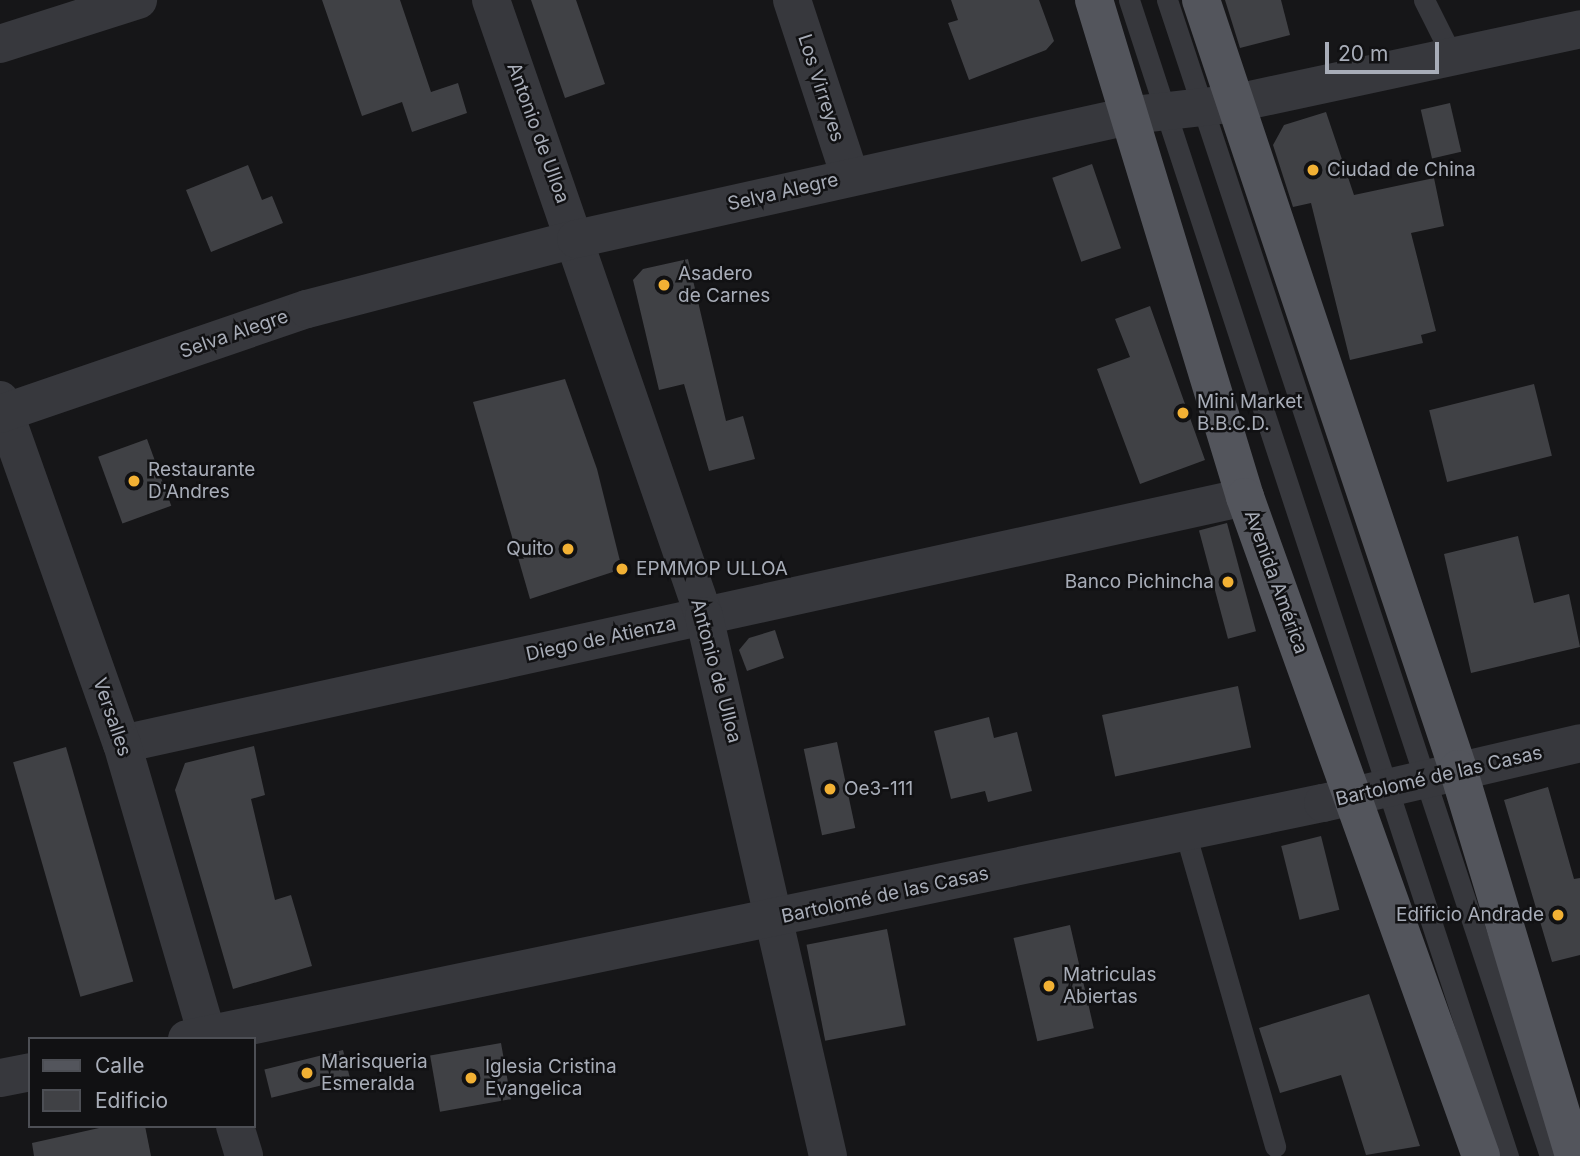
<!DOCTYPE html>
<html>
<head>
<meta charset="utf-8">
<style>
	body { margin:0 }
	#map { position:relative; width:1580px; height:1156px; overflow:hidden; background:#161618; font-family:Inter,sans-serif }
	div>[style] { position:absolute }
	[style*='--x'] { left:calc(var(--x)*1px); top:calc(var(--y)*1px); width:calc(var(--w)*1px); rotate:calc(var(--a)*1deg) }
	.building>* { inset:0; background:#404145; transform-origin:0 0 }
	.service>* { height:21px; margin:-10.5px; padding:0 10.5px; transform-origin:10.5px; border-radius:10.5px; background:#37383d }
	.minor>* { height:38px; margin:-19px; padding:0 19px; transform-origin:19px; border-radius:19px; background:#37383d }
	.tertiary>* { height:38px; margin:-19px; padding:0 19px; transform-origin:19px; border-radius:19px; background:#37383d }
	.primary>* { height:38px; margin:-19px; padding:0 19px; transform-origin:19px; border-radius:19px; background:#53555c }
	.dots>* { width:19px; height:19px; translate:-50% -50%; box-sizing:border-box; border:4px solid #111113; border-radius:50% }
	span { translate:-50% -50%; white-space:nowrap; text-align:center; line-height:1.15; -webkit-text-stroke:5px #111113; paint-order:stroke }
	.street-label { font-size:19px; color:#a8adb8 }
	.poi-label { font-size:19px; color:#a8adb8 }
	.left { translate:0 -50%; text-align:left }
	.right { translate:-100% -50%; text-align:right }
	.legend { position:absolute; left:28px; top:1037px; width:228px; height:91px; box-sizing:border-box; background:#111113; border:2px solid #4d4f55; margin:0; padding:9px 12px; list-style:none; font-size:21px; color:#a8adb8 }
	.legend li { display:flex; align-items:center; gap:14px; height:35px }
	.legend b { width:35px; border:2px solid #4d4f55 }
	.scale { position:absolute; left:1325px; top:42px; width:114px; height:32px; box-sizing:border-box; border:4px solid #a8adb8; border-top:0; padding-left:9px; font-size:21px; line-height:24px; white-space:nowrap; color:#a8adb8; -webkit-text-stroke:5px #111113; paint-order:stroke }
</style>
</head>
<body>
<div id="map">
	<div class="building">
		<i style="clip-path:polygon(322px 0,400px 0,431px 92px,458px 83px,467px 113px,412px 132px,402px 102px,362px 116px)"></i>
		<i style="clip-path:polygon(531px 0,576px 0,605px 84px,565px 98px)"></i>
		<i style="clip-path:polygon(951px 0,1039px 0,1054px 41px,1046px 50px,969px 80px,948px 23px,958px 20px)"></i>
		<i style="clip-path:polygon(1225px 0,1281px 0,1290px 35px,1240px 48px)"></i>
		<i style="left:1450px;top:103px;width:50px;height:30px;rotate:77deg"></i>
		<i style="clip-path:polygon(1326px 112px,1354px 195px,1434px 178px,1444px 226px,1411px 233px,1436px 331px,1421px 335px,1423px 343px,1350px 360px,1311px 203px,1293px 207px,1273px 145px,1284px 125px)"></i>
		<i style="left:1092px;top:164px;width:89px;height:42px;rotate:71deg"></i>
		<i style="clip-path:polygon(248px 165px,262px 200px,272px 196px,283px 223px,211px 252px,186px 190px)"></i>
		<i style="clip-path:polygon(688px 259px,726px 421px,743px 416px,755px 459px,709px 471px,684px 384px,659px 390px,633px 280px,643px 269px)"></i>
		<i style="clip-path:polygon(1150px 306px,1205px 460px,1140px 484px,1097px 369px,1130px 357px,1115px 319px)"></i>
		<i style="clip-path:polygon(565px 379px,597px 469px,622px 569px,530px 599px,473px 402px)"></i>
		<i style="left:1534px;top:384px;width:74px;height:108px;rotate:76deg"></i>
		<i style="left:147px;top:439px;width:71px;height:52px;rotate:70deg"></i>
		<i style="left:1227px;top:523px;width:112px;height:29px;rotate:75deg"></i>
		<i style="clip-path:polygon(1518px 536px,1534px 603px,1569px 594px,1580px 647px,1471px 673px,1444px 554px)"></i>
		<i style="clip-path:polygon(775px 630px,784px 658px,747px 671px,739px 650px,749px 638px)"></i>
		<i style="left:1238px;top:686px;width:63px;height:139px;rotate:78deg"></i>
		<i style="clip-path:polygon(989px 717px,994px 738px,1017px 732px,1032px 791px,988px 802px,985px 791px,951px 799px,934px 731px)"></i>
		<i style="left:837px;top:742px;width:88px;height:34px;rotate:78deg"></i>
		<i style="clip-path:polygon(254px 746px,265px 795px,251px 799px,275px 900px,291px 895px,312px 966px,233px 989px,175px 790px,185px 763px)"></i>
		<i style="left:66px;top:747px;width:244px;height:55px;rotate:74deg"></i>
		<i style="clip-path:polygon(1548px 787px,1574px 879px,1580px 878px,1580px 955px,1552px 962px,1504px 800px)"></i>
		<i style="left:1321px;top:836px;width:76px;height:41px;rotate:76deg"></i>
		<i style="left:1070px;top:925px;width:106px;height:58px;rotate:77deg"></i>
		<i style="left:887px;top:929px;width:98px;height:82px;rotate:79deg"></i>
		<i style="clip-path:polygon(1369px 994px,1420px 1146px,1366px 1155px,1341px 1075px,1280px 1093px,1259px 1028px)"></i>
		<i style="left:501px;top:1043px;width:57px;height:72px;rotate:80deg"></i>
		<i style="left:343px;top:1050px;width:29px;height:81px;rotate:76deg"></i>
		<i style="clip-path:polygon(108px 1126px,145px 1126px,151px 1156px,34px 1156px,32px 1143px)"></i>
	</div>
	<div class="service">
		<i style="--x:1129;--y:0;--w:1217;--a:71.85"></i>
		<i style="--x:1167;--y:0;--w:1218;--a:71.67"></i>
		<i style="--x:1424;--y:0;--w:63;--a:63.4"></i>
		<i style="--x:1185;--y:832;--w:327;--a:74"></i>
	</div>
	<div class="minor">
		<i style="--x:792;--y:0;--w:185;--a:71.8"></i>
		<i style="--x:0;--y:44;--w:145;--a:-17.7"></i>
		<i style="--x:122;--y:744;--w:1150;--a:-12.4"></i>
		<i style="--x:235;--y:1126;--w:31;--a:73"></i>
	</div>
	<div class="tertiary">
		<i style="--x:491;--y:0;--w:652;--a:70.93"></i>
		<i style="--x:704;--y:616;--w:554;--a:77.07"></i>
		<i style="--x:0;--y:400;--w:365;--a:70.5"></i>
		<i style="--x:122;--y:744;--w:302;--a:73.7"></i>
		<i style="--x:0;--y:414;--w:324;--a:-18.9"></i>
		<i style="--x:307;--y:309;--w:278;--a:-14.6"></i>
		<i style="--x:576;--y:239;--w:571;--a:-12.55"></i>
		<i style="--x:1133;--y:115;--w:104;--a:-6.6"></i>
		<i style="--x:1236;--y:103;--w:352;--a:-12.1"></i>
		<i style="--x:187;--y:1039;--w:1160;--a:-11.74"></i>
		<i style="--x:1323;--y:803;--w:264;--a:-13.1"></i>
		<i style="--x:0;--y:1078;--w:31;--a:-11"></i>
	</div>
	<div class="primary">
		<i style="--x:1094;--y:0;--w:519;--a:73.1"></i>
		<i style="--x:1245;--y:497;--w:700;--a:70.3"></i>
		<i style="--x:1201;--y:0;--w:811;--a:71.52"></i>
		<i style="--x:1458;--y:769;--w:404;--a:73.3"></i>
	</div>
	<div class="dots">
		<i style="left:1313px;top:170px;background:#f2b134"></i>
		<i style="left:664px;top:285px;background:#f2b134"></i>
		<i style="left:1183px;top:413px;background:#f2b134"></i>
		<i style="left:134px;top:481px;background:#f2b134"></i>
		<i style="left:568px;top:549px;background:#f2b134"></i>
		<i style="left:622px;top:569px;background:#f2b134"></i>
		<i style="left:1228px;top:582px;background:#f2b134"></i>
		<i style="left:830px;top:789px;background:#f2b134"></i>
		<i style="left:1558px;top:915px;background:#f2b134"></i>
		<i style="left:1049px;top:986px;background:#f2b134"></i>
		<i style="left:307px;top:1073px;background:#f2b134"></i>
		<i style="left:471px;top:1078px;background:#f2b134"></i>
	</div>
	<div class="street-label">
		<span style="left:821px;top:88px;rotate:72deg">Los Virreyes</span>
		<span style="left:538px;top:133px;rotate:70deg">Antonio de Ulloa</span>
		<span style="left:783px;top:192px;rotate:-13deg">Selva Alegre</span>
		<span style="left:234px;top:334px;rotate:-19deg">Selva Alegre</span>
		<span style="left:1276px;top:582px;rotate:70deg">Avenida América</span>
		<span style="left:601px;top:639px;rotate:-12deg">Diego de Atienza</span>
		<span style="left:716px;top:671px;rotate:75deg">Antonio de Ulloa</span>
		<span style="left:112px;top:717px;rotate:71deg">Versalles</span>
		<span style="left:1439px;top:776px;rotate:-13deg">Bartolomé de las Casas</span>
		<span style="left:885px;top:895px;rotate:-12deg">Bartolomé de las Casas</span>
	</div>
	<div class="poi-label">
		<span class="left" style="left:1327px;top:170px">Ciudad de China</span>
		<span class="left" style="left:678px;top:285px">Asadero<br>de Carnes</span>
		<span class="left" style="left:1197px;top:413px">Mini Market<br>B.B.C.D.</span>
		<span class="left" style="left:148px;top:481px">Restaurante<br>D'Andres</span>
		<span class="right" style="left:554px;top:549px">Quito</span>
		<span class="left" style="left:636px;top:569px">EPMMOP ULLOA</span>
		<span class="right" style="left:1214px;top:582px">Banco Pichincha</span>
		<span class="left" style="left:844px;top:789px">Oe3-111</span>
		<span class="right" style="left:1544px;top:915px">Edificio Andrade</span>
		<span class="left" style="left:1063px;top:986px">Matriculas<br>Abiertas</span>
		<span class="left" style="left:321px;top:1073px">Marisqueria<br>Esmeralda</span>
		<span class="left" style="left:485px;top:1078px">Iglesia Cristina<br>Evangelica</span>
	</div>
	<ul class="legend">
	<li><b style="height:9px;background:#53555c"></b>Calle</li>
	<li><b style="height:19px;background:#404145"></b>Edificio</li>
	</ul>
	<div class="scale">20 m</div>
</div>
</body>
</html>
